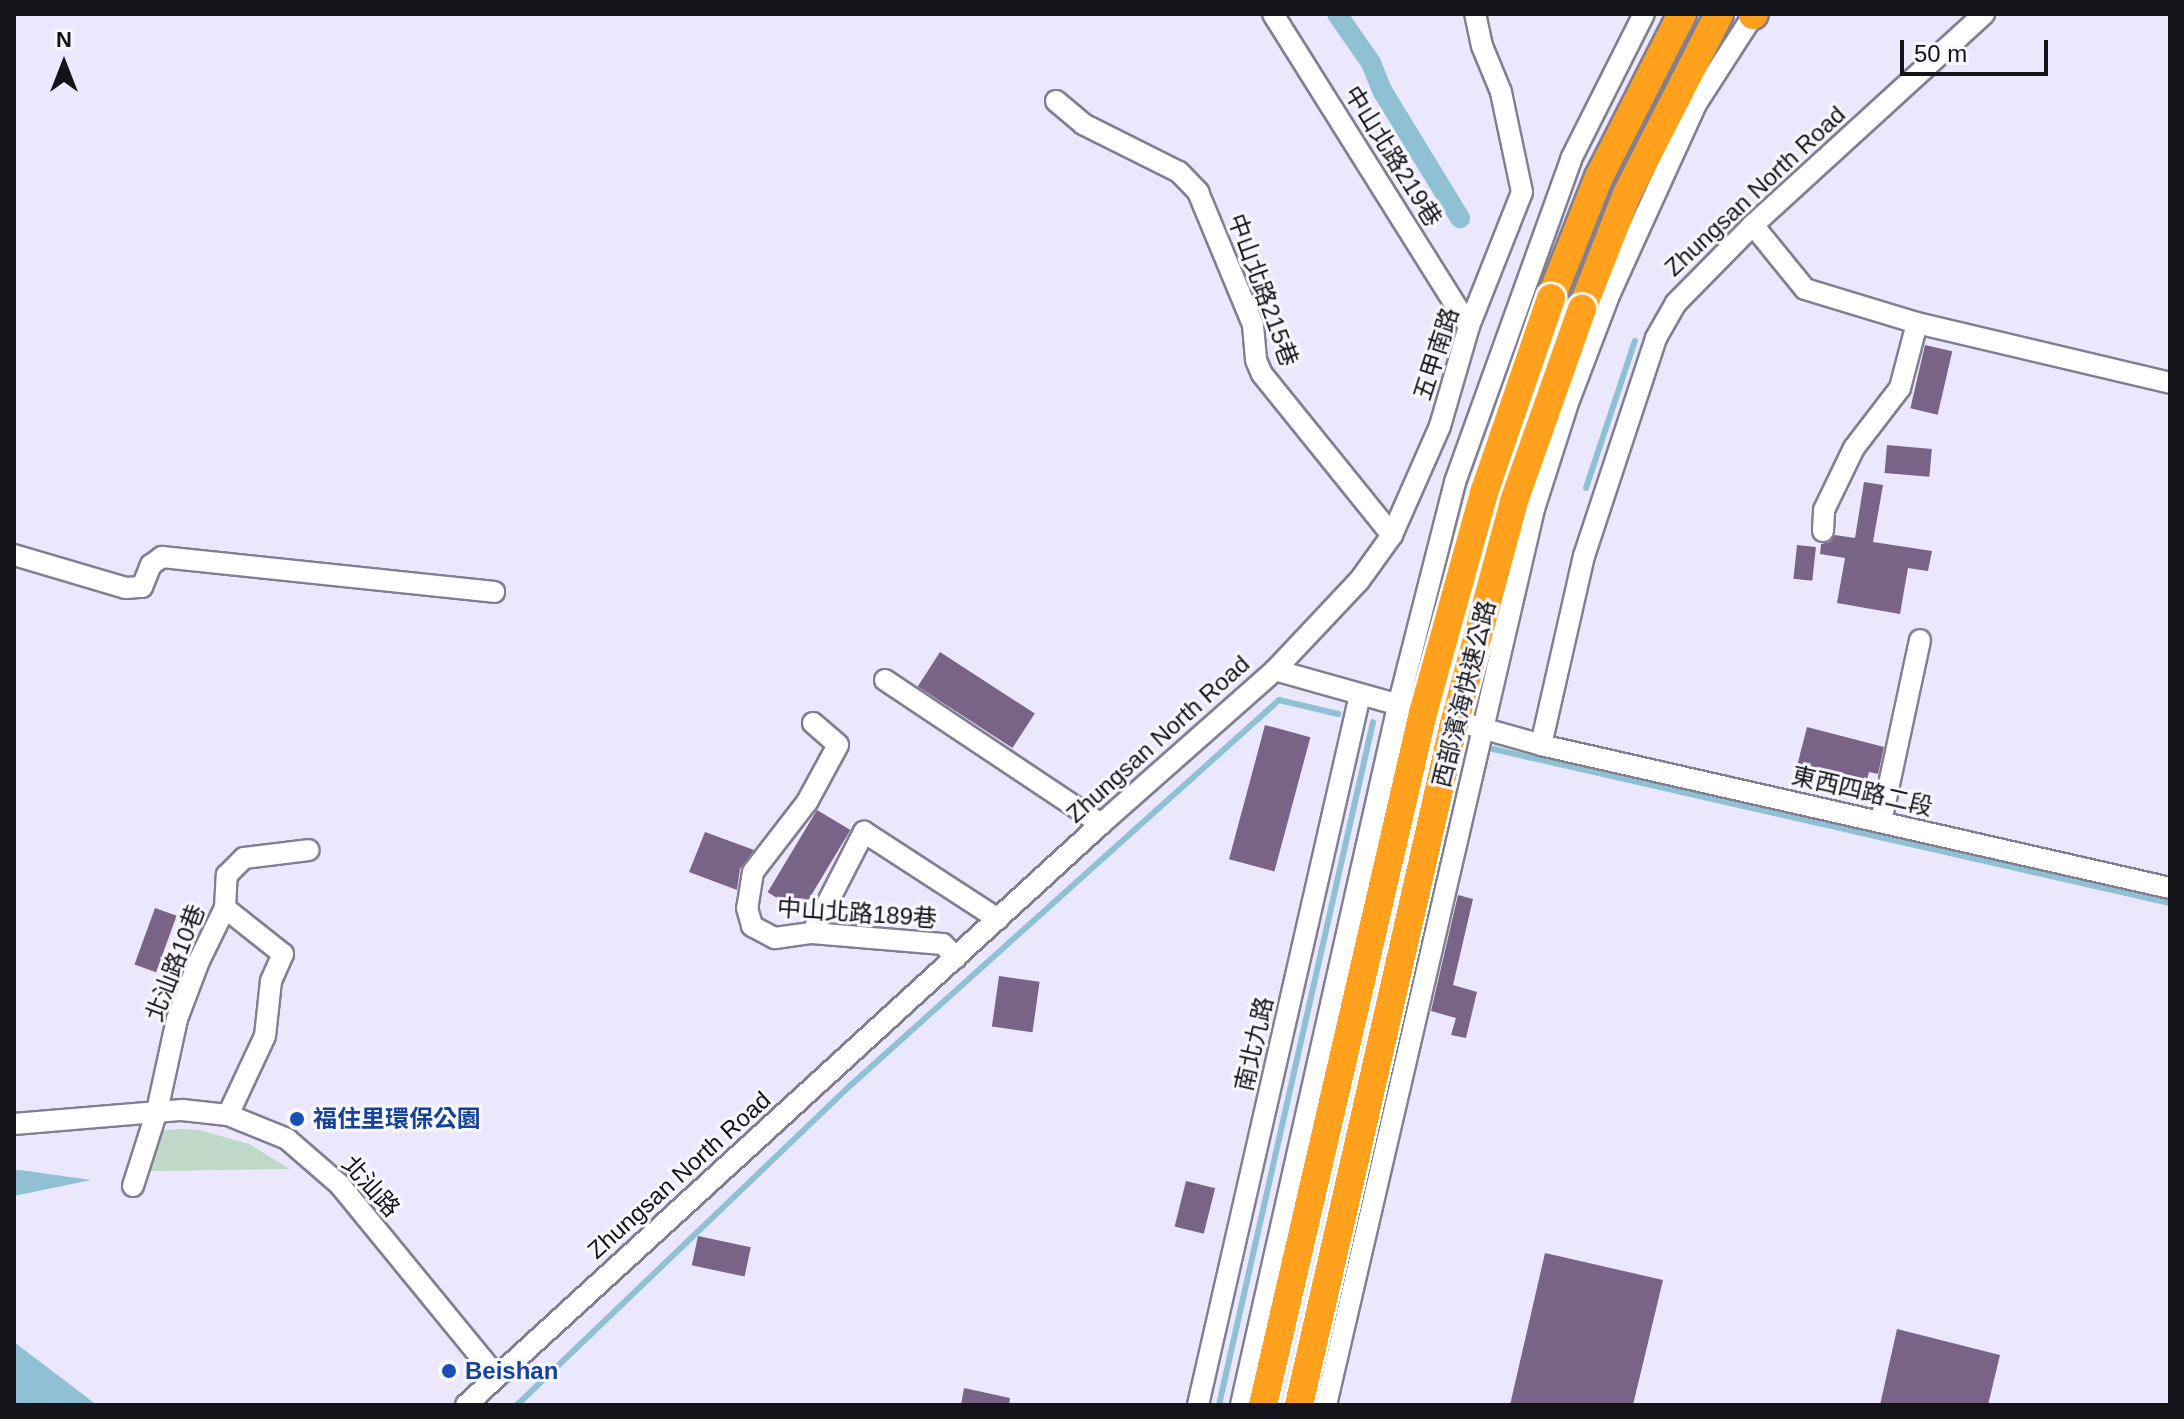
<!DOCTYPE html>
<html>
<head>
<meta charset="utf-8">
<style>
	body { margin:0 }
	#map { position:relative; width:2184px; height:1419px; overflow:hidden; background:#ebe8fd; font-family:Arial,"Noto Sans TC",sans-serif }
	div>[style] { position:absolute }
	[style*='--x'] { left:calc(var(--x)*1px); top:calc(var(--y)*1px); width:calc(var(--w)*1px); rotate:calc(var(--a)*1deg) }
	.green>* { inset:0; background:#bfd8c7 }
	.water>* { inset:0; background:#8fc0d3 }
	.stream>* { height:6px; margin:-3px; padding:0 3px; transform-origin:3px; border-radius:3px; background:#8fc0d3 }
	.canal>* { height:20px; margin:-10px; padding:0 10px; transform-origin:10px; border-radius:10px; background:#8fc0d3 }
	.building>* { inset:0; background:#796487; transform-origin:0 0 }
	.roads { filter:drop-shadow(2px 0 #817f91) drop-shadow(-2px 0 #817f91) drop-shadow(0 2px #817f91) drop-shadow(0 -2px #817f91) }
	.minor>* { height:20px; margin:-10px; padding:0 10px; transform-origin:10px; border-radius:10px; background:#fff }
	.highway>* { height:28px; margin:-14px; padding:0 14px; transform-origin:14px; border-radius:14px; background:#ffa11d }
	.bridges { filter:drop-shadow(2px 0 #fff) drop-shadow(-2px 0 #fff) drop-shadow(0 2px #fff) drop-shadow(0 -2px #fff) }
	.highway-bridge>* { height:28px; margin:-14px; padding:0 14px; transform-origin:14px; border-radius:14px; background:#ffa11d }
	.dots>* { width:22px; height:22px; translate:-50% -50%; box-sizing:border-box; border:4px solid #f8f8fc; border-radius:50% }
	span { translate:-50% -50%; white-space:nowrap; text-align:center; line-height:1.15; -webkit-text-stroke:6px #f8f8fc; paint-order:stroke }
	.street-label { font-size:24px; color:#14131a }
	.transit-label { font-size:24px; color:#164399; font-weight:700 }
	.left { translate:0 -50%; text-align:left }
	.frame { position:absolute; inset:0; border:16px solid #14131a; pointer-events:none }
	.north { position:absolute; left:24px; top:24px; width:80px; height:80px; -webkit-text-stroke:6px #f8f8fc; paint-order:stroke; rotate:0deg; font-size:22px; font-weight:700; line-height:32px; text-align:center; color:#14131a }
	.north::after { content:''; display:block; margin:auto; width:28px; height:36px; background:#14131a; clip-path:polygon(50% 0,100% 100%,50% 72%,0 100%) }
	.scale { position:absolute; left:1900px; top:40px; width:148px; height:36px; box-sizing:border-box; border:4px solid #14131a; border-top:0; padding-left:10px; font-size:24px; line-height:28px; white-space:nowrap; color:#14131a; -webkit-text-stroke:6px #f8f8fc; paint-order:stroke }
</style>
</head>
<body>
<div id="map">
	<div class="green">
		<i style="clip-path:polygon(181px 1129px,199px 1130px,249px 1144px,290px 1169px,148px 1171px,156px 1131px)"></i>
	</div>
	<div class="water">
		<i style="clip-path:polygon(14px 1170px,20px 1170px,91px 1180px,14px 1196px)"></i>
		<i style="clip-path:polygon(14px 1342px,97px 1405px,14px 1405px)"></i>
	</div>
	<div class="stream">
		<i style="--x:1586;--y:488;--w:155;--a:-71.6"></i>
		<i style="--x:1493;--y:749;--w:694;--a:12.82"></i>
		<i style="--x:517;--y:1405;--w:464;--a:-43.8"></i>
		<i style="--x:852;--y:1084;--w:574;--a:-41.96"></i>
		<i style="--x:1279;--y:700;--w:61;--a:13.3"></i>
		<i style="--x:1219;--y:1405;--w:700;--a:-77.29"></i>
	</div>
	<div class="canal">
		<i style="--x:1337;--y:14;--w:60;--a:55.2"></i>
		<i style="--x:1371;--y:63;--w:31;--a:68"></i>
		<i style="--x:1383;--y:92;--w:148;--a:58.6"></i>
	</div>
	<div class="building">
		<i style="left:1925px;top:345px;width:28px;height:65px;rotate:13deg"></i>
		<i style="left:1887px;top:445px;width:45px;height:28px;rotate:5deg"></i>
		<i style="clip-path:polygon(1864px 482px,1883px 485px,1873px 542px,1932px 551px,1928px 571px,1908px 568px,1900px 614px,1837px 603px,1845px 558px,1820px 554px,1821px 544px,1830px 542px,1835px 535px,1855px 538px)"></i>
		<i style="left:1797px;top:545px;width:19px;height:34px;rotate:6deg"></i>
		<i style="left:940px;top:652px;width:113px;height:41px;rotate:33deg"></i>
		<i style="left:1265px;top:725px;width:47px;height:139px;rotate:15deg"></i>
		<i style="clip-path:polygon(1807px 727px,1884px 747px,1878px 774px,1869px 772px,1864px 792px,1795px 774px)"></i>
		<i style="left:817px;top:810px;width:39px;height:96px;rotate:31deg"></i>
		<i style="clip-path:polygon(705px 832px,754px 850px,740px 869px,737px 890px,689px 872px)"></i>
		<i style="clip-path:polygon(1458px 895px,1473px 899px,1453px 985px,1477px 992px,1466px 1038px,1451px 1035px,1456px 1018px,1431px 1011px)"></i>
		<i style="left:155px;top:908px;width:23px;height:60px;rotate:20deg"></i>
		<i style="left:999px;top:976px;width:41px;height:51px;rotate:8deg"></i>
		<i style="left:1186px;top:1181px;width:30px;height:47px;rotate:14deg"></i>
		<i style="left:698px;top:1236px;width:54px;height:30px;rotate:12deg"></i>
		<i style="clip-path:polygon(1545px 1253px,1663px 1280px,1633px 1405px,1510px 1405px)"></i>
		<i style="clip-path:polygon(1897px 1329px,2000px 1355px,1988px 1405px,1880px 1405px)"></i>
		<i style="clip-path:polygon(964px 1388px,1010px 1398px,1009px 1405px,961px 1405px)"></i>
	</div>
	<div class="roads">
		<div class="minor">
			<i style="--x:1273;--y:14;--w:368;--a:57.9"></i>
			<i style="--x:1056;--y:101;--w:35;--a:40"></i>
			<i style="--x:1083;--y:124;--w:107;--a:26.6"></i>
			<i style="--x:1179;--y:172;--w:28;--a:46"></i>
			<i style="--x:1198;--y:192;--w:144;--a:67.5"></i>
			<i style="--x:1253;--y:325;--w:35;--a:85"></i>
			<i style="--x:1256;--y:360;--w:15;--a:67"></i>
			<i style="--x:1262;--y:374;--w:207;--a:51.1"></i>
			<i style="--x:1753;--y:225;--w:82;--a:50.9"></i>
			<i style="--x:1805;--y:289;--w:117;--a:16.9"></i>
			<i style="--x:1917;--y:323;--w:260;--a:13.3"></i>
			<i style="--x:1823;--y:531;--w:21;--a:-87"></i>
			<i style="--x:1824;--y:510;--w:69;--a:-64.2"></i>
			<i style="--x:1854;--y:448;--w:76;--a:-52.5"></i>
			<i style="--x:1900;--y:388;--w:67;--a:-75.3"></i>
			<i style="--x:14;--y:555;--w:117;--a:16.4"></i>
			<i style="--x:126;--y:588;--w:16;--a:-4"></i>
			<i style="--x:142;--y:587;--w:24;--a:-68"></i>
			<i style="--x:151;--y:565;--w:14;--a:-36"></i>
			<i style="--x:162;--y:557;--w:334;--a:6"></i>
			<i style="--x:1275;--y:670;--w:276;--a:15.7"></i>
			<i style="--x:1541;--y:745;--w:194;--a:-77.2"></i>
			<i style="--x:1584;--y:556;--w:230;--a:-71.7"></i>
			<i style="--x:1656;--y:338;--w:40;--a:-60.3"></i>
			<i style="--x:1676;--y:303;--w:110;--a:-45.4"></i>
			<i style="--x:1753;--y:225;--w:313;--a:-42.4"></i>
			<i style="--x:885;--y:680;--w:260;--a:33.7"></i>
			<i style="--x:813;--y:723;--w:33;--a:41"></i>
			<i style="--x:838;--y:745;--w:65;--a:118.5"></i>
			<i style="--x:807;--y:802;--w:88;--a:127.6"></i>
			<i style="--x:753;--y:872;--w:36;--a:99"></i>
			<i style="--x:747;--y:908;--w:19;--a:74"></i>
			<i style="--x:752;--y:926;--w:26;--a:28"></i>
			<i style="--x:775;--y:938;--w:37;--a:-8"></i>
			<i style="--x:812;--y:933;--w:131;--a:4.8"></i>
			<i style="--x:943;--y:944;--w:19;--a:47"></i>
			<i style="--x:1541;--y:745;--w:645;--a:12.81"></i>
			<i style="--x:1881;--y:822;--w:186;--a:-77.9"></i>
			<i style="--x:225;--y:908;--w:74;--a:38.4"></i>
			<i style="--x:283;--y:954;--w:30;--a:114"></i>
			<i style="--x:271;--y:981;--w:55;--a:96.2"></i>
			<i style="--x:265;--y:1036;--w:87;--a:115.1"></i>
			<i style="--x:812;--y:933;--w:114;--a:-62.8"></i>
			<i style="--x:864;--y:832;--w:160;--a:33"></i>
			<i style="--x:14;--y:1124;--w:169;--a:-4.8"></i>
			<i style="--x:182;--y:1110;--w:46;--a:6.2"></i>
			<i style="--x:228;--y:1115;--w:64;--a:22.1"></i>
			<i style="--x:287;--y:1139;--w:69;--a:40.9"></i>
			<i style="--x:339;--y:1184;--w:249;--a:50.7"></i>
			<i style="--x:133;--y:1186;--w:79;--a:-72.3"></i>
			<i style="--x:157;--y:1111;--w:94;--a:-77.7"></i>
			<i style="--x:177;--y:1019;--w:62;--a:-69.2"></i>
			<i style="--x:199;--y:961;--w:59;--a:-63.9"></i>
			<i style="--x:225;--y:908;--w:33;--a:-87"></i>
			<i style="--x:227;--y:875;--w:24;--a:-45"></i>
			<i style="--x:244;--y:858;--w:65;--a:-7"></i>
			<i style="--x:466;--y:1405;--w:861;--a:-42.46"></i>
			<i style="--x:1101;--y:824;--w:232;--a:-41.5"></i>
			<i style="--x:1275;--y:670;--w:122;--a:-46.7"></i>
			<i style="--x:1359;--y:581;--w:57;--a:-54.3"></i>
			<i style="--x:1392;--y:535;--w:119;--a:-66.2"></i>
			<i style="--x:1440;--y:426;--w:104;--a:-73.8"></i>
			<i style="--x:1469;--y:326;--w:144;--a:-68.4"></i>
			<i style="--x:1522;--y:192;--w:102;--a:-101.9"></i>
			<i style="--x:1501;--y:92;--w:50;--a:-112.4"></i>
			<i style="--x:1482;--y:46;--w:33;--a:-102"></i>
			<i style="--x:1198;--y:1405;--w:728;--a:-77.15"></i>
			<i style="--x:1241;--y:1405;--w:716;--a:-77.34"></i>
			<i style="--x:1398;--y:706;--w:231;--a:-75.7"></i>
			<i style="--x:1455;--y:482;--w:343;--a:-70.2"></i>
			<i style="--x:1571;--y:159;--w:162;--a:-63.3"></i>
			<i style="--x:1326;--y:1405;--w:920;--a:-76.93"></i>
			<i style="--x:1534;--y:509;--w:111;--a:-72.2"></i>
			<i style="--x:1568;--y:403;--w:118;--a:-69.1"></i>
			<i style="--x:1610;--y:293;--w:208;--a:-65.5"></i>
			<i style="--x:1696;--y:104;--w:107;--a:-57.2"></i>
		</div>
		<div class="highway">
			<i style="--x:1753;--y:15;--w:1;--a:-45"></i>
			<i style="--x:1551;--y:298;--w:130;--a:-68.4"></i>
			<i style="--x:1599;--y:177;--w:183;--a:-63"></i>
			<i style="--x:1582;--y:309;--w:123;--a:-68.6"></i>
			<i style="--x:1627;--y:194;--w:202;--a:-62.9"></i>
		</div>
	</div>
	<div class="bridges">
		<div class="highway-bridge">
			<i style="--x:1263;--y:1405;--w:710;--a:-76.98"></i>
			<i style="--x:1423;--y:713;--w:231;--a:-74.5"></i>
			<i style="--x:1485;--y:490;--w:203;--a:-71"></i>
			<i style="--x:1299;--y:1405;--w:698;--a:-77.18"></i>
			<i style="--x:1454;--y:724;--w:231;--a:-74.9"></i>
			<i style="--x:1514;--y:501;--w:204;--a:-70.5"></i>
		</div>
	</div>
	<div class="dots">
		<i style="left:297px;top:1119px;background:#1a4fb4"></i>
		<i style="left:449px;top:1371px;background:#1a4fb4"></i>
	</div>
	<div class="street-label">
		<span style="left:1393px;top:156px;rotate:58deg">中山北路219巷</span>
		<span style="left:1755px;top:191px;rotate:-43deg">Zhungsan North Road</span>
		<span style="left:1263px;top:290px;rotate:70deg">中山北路215巷</span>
		<span style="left:1436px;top:354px;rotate:-72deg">五甲南路</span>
		<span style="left:1464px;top:694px;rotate:-76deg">西部濱海快速公路</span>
		<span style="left:1158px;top:739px;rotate:-42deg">Zhungsan North Road</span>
		<span style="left:1862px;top:791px;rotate:13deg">東西四路二段</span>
		<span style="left:857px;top:913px;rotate:4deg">中山北路189巷</span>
		<span style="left:175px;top:963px;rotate:-69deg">北汕路10巷</span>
		<span style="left:1254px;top:1044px;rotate:-77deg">南北九路</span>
		<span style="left:679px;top:1175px;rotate:-42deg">Zhungsan North Road</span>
		<span style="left:371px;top:1186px;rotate:48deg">北汕路</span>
	</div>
	<div class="transit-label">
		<span class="left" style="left:313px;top:1119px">福住里環保公園</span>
		<span class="left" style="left:465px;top:1371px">Beishan</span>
	</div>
	<div class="frame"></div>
	<div class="north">N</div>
	<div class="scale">50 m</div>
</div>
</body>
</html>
